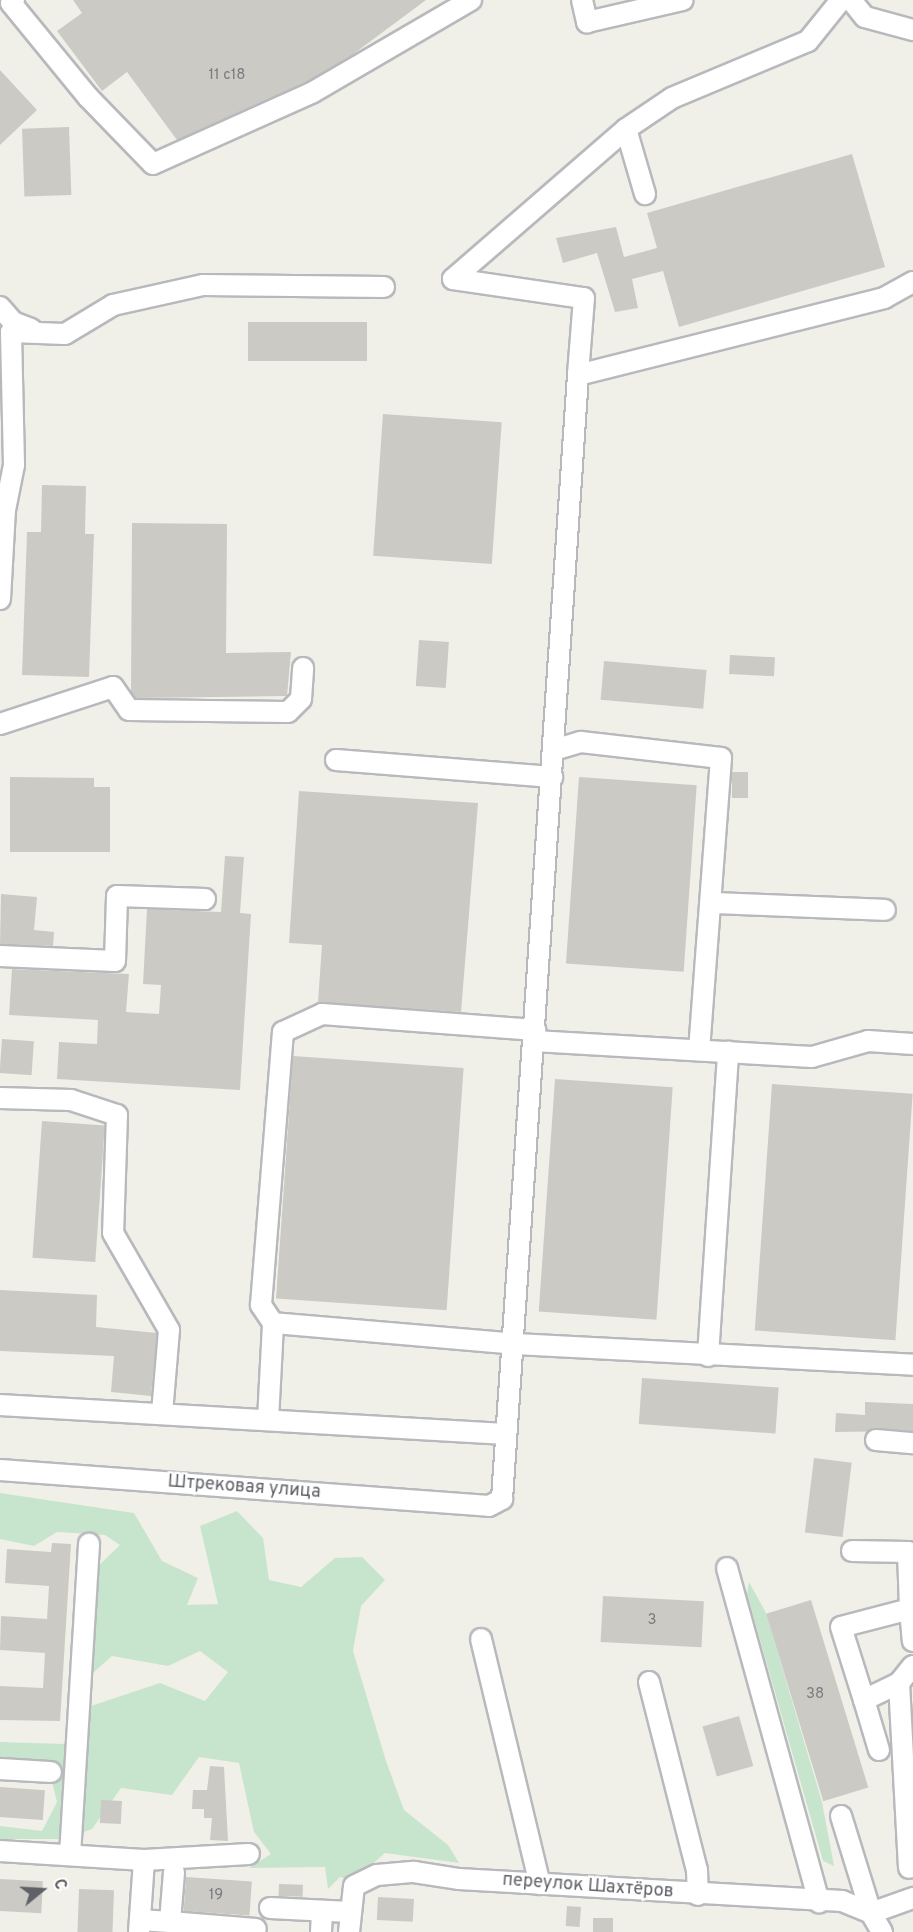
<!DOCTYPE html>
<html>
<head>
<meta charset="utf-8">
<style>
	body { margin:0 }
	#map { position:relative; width:913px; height:1932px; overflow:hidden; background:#f0f0e8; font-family:Overpass,sans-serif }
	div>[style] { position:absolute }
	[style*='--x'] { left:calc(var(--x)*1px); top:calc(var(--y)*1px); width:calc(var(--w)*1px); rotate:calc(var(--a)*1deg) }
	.green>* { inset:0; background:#c7e5cd }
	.building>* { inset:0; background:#cccac5; transform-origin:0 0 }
	.roads { filter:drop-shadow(2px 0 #b8b9bd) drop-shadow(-2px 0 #b8b9bd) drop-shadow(0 2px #b8b9bd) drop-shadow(0 -2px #b8b9bd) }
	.minor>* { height:20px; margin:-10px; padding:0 10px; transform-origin:10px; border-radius:10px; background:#fff }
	span { translate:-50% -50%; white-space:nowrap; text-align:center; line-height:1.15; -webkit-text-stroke:4.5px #fff; paint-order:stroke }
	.number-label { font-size:15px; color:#7a7b7e }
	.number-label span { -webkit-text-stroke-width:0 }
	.street-label { font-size:18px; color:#5f6167 }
	.north { position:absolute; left:12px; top:1860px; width:60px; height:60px; -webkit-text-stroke:4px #fff; paint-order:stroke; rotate:72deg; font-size:16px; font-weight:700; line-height:24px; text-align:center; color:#5f6167 }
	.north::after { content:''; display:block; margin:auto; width:21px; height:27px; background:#5f6167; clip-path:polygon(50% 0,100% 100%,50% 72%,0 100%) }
</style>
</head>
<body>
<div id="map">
	<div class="green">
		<i style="clip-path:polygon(0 1493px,134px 1513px,162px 1561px,198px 1578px,187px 1605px,218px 1604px,200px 1526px,237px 1511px,263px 1538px,269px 1580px,301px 1587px,335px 1558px,362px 1557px,385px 1580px,361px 1606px,353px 1651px,386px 1761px,404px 1810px,448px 1845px,459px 1863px,385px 1853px,353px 1881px,340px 1877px,328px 1889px,325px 1867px,249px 1868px,271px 1854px,254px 1832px,239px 1763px,199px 1757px,172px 1795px,121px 1788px,92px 1829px,64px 1839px,0 1839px,0 1826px,42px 1831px,57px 1802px,51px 1778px,0 1778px,0 1742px,66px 1744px,79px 1710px,160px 1683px,205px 1701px,228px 1672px,200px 1651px,168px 1666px,112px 1656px,86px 1679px,95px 1569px,120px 1545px,105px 1535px,57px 1532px,34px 1546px,0 1539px)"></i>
		<i style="clip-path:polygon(749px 1582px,766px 1613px,822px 1802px,834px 1866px,823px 1861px,747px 1594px)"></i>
	</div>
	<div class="building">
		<i style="clip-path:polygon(73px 0,426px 0,352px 55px,308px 81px,177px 140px,127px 72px,102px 91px,57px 31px,82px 13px)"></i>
		<i style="clip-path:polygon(0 70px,37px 110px,0 145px)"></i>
		<i style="left:69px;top:127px;width:68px;height:47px;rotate:88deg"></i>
		<i style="clip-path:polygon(852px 154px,885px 267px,679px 327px,663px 271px,632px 279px,638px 308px,615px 312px,597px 253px,563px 263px,556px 238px,616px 227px,624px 257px,657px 248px,647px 213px)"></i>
		<i style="left:248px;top:322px;width:119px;height:39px"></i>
		<i style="left:383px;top:414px;width:119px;height:142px;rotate:4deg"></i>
		<i style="clip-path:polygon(42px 485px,86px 486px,85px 534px,94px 534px,89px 677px,22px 675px,27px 532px,41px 532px)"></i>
		<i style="clip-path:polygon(132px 523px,227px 524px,226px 653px,291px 652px,287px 696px,135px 698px,131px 692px)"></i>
		<i style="left:419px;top:640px;width:30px;height:46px;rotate:4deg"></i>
		<i style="left:730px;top:655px;width:45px;height:19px;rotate:3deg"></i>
		<i style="left:604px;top:661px;width:103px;height:39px;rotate:5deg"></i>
		<i style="left:732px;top:772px;width:16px;height:26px"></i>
		<i style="clip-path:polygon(10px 777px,94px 778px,94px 787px,110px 787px,110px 852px,10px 852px)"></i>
		<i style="left:579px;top:777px;width:118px;height:187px;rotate:4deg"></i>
		<i style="clip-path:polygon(299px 791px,478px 803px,461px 1012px,318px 1002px,322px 945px,289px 943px)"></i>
		<i style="clip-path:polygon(225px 856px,244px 857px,240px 913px,251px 914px,240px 1090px,57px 1079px,59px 1042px,97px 1044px,98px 1020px,9px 1015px,12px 969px,129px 974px,126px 1012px,159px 1014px,161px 985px,143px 984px,147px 909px,221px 912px)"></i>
		<i style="clip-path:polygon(1px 894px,37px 897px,34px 930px,54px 932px,53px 946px,0 944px)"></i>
		<i style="left:2px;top:1039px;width:32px;height:34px;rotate:4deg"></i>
		<i style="left:293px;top:1056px;width:171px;height:243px;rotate:4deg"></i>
		<i style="left:555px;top:1079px;width:118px;height:233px;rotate:4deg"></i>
		<i style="left:772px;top:1084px;width:141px;height:247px;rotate:4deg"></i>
		<i style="left:42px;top:1121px;width:63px;height:137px;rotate:4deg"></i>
		<i style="clip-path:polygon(0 1290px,97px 1295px,96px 1327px,157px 1333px,151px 1396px,111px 1392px,114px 1356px,0 1351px)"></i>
		<i style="left:642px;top:1378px;width:137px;height:46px;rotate:4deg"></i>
		<i style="clip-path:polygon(865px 1402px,913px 1404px,913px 1431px,835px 1432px,836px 1413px,865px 1415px)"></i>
		<i style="left:814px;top:1458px;width:38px;height:75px;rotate:7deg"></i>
		<i style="clip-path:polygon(52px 1543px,71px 1544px,60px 1721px,0 1720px,0 1686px,43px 1688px,45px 1653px,0 1650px,1px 1616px,47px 1619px,49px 1586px,5px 1583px,7px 1549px,51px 1552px)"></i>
		<i style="left:603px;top:1596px;width:101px;height:46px;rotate:3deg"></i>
		<i style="left:811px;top:1600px;width:196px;height:47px;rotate:73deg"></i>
		<i style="left:739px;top:1716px;width:52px;height:38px;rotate:74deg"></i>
		<i style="clip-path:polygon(210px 1766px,224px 1767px,228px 1841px,210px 1840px,212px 1818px,204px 1818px,204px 1809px,192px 1809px,193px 1790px,207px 1790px)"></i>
		<i style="left:0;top:1787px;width:45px;height:30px;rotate:4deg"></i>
		<i style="left:101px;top:1800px;width:21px;height:23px;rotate:3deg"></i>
		<i style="left:186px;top:1877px;width:66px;height:34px;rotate:4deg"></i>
		<i style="left:0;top:1879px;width:43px;height:32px;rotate:3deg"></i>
		<i style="left:279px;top:1884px;width:24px;height:12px;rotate:2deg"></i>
		<i style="left:79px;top:1889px;width:35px;height:43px;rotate:2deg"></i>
		<i style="left:378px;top:1897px;width:36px;height:23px;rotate:3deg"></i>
		<i style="left:567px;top:1906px;width:14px;height:20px;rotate:4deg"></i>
		<i style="left:593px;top:1918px;width:20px;height:14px"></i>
	</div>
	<div class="roads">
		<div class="minor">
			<i style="--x:14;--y:0;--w:4;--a:135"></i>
			<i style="--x:11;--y:3;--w:122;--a:50.7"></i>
			<i style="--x:88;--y:97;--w:93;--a:45.9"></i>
			<i style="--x:153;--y:164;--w:175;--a:-24.2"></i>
			<i style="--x:313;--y:92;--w:183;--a:-30.2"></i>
			<i style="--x:582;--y:0;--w:23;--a:77"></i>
			<i style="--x:587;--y:22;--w:98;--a:-12.9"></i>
			<i style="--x:841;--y:0;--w:53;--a:128.8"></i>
			<i style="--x:808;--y:41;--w:147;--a:157.3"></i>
			<i style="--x:672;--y:98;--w:55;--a:146"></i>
			<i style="--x:626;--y:129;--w:229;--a:139.1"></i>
			<i style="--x:453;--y:279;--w:132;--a:8.3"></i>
			<i style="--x:584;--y:298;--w:77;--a:94.5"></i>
			<i style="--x:578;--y:375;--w:316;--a:-14.1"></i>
			<i style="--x:884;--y:298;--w:33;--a:-29"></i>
			<i style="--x:851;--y:0;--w:22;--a:51"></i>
			<i style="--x:865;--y:17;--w:50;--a:15.2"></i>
			<i style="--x:626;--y:129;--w:68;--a:73.7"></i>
			<i style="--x:0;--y:307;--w:20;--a:49"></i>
			<i style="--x:13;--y:322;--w:19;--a:21"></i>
			<i style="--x:0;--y:599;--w:89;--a:-86.8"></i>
			<i style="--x:5;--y:510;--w:46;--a:-78.7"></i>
			<i style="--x:14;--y:465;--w:133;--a:-91.3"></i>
			<i style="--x:11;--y:332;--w:54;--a:2.1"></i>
			<i style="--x:65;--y:334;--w:56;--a:-31.1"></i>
			<i style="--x:113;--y:305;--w:92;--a:-12.5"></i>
			<i style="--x:203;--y:285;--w:181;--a:0.6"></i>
			<i style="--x:0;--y:724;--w:119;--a:-18.1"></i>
			<i style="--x:113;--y:687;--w:28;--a:55"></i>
			<i style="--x:129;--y:710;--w:159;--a:0.7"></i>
			<i style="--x:288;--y:712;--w:18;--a:-45"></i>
			<i style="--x:301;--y:699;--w:31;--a:-86"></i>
			<i style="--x:554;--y:750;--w:28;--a:-17"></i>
			<i style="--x:581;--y:742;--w:141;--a:6.5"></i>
			<i style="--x:721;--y:758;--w:293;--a:94.3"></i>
			<i style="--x:336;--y:760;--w:217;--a:4.5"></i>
			<i style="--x:712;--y:903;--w:173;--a:2.3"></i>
			<i style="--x:0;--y:956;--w:115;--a:2.5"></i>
			<i style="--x:115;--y:961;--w:65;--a:-88.2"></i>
			<i style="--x:117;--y:896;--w:88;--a:2"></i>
			<i style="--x:534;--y:1041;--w:278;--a:3.3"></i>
			<i style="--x:812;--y:1057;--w:58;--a:-15.9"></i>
			<i style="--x:868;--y:1041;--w:45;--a:3.8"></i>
			<i style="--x:0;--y:1098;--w:71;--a:1.6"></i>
			<i style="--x:71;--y:1100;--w:48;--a:18.1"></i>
			<i style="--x:117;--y:1115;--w:118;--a:91.9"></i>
			<i style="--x:113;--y:1233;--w:112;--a:60"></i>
			<i style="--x:169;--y:1330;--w:84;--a:94.8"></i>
			<i style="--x:273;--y:1323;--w:22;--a:-124"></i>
			<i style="--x:261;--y:1305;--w:274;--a:-85.4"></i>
			<i style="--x:283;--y:1032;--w:43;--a:-24.8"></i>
			<i style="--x:322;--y:1014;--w:214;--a:4.3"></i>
			<i style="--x:708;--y:1356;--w:305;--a:-86.2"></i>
			<i style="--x:0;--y:1405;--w:507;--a:3.28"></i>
			<i style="--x:268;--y:1420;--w:97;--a:-87"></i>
			<i style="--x:273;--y:1323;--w:244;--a:4.9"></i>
			<i style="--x:516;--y:1344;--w:398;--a:3"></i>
			<i style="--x:876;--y:1440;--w:37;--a:5"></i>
			<i style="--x:0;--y:1470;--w:490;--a:4.2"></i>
			<i style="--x:489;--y:1506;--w:15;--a:-28"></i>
			<i style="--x:502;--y:1499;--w:1127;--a:-86.13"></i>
			<i style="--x:852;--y:1551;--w:56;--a:1"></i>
			<i style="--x:908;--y:1552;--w:57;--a:88"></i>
			<i style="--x:910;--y:1609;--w:71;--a:165.4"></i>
			<i style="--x:841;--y:1627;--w:77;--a:72.5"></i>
			<i style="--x:727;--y:1568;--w:347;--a:74.6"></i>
			<i style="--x:910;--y:1609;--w:32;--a:85"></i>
			<i style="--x:481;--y:1639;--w:252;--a:76.5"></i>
			<i style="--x:649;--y:1682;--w:194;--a:75.7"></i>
			<i style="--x:697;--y:1870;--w:25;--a:88"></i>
			<i style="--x:899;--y:1683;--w:185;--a:86.9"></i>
			<i style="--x:879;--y:1750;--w:52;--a:-106.7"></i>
			<i style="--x:864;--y:1700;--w:39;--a:-26"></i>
			<i style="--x:899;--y:1683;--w:22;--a:-51"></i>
			<i style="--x:0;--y:1769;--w:51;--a:3.4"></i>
			<i style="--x:841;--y:1816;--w:102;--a:72.8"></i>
			<i style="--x:871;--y:1913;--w:45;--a:-19.7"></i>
			<i style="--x:0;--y:1851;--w:144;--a:3.6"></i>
			<i style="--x:144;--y:1860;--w:105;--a:-3.3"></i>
			<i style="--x:70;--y:1855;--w:312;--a:-86.5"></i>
			<i style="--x:270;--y:1908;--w:80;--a:2.9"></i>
			<i style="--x:140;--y:1920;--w:30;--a:4"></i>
			<i style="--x:170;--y:1922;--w:50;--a:-85.4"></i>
			<i style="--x:170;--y:1922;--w:86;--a:4.7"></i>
			<i style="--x:139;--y:1932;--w:72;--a:-86"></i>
			<i style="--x:321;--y:1932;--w:21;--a:-87"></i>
			<i style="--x:349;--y:1932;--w:46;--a:-83.8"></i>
			<i style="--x:354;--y:1886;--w:25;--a:-26"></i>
			<i style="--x:377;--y:1875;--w:37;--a:-5"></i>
			<i style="--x:414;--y:1872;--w:46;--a:8.8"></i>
			<i style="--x:459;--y:1879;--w:384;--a:3.3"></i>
			<i style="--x:842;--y:1901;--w:31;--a:22"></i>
			<i style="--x:871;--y:1913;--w:22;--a:60"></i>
		</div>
	</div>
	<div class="number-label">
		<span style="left:227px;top:76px">11 с18</span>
		<span style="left:652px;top:1621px">3</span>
		<span style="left:815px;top:1695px">38</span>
		<span style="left:216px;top:1896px">19</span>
	</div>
	<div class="street-label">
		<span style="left:244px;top:1488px;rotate:4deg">Штрековая улица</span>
		<span style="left:588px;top:1887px;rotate:4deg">переулок Шахтёров</span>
	</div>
	<div class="north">С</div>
</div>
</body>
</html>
